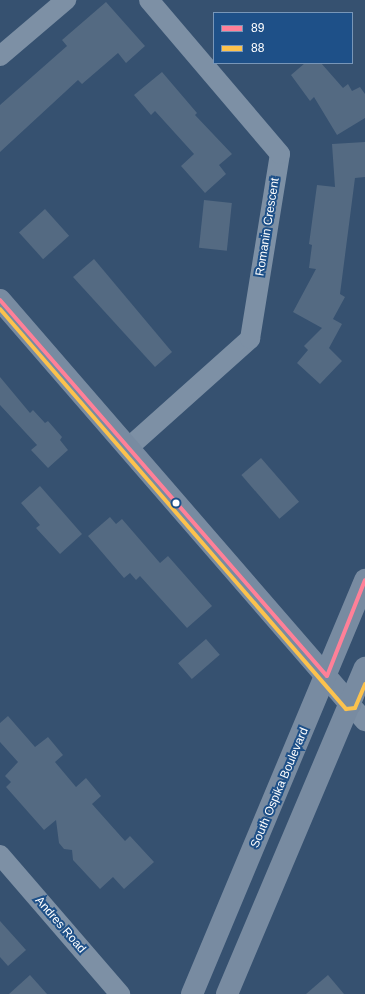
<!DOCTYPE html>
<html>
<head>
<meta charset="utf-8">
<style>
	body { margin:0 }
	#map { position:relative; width:365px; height:994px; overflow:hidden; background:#365170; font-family:Helvetica,sans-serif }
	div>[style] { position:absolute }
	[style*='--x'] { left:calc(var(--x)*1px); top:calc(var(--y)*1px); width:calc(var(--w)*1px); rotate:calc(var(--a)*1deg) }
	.building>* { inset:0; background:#546a82; transform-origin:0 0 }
	.street>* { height:20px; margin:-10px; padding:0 10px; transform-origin:10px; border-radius:10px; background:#7d90a5 }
	.secondary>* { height:22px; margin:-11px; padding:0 11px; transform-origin:11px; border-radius:11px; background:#788ba1 }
	.bus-1>* { height:4px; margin:-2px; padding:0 2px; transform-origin:2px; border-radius:2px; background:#ff8098 }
	.bus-2>* { height:4px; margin:-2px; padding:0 2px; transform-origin:2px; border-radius:2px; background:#fcc24d }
	.dots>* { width:11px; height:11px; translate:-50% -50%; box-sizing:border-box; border:2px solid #1e5088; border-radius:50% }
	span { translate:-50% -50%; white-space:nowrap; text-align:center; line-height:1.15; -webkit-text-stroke:4px #1e5088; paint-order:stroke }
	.street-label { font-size:12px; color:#fff }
	.legend { position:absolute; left:213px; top:12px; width:140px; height:52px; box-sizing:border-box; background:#1e5088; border:1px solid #7896b8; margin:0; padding:5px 7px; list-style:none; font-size:12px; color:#fff }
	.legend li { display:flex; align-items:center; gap:8px; height:20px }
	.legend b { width:20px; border:1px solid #7896b8 }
</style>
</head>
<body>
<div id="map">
	<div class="building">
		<i style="clip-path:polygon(106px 2px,145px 46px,126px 63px,118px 53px,82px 84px,78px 80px,0 152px,0 105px,67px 46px,62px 40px)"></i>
		<i style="clip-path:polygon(305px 63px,321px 63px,343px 88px,348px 84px,352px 91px,360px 87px,365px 94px,365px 118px,337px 135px,314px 97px,310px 101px,291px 75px)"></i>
		<i style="clip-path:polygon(162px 72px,197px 113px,195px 115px,232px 154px,219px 165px,226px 174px,205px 193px,181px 166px,194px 154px,155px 111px,151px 115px,134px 95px)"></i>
		<i style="clip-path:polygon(365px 142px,365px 177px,355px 178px,340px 294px,345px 297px,333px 319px,342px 324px,329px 348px,342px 361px,320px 384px,297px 363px,308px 350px,304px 346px,322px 328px,293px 312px,316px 269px,309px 268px,312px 245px,309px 244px,317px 185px,335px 187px,332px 144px)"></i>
		<i style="left:204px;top:200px;width:28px;height:48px;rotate:6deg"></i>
		<i style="left:45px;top:209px;width:36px;height:35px;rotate:48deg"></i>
		<i style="clip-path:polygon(94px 259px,172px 352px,155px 367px,73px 277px)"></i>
		<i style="clip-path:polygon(0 377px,30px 413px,33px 410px,45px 423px,48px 421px,62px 437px,60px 440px,68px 450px,48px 468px,31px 450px,37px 445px,0 405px)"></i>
		<i style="left:261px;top:458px;width:58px;height:26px;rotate:49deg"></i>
		<i style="clip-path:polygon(40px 486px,82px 534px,60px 554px,36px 528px,40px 525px,21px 503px)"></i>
		<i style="clip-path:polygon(110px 517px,116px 524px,122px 519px,160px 563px,168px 556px,212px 606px,187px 628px,140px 576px,136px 580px,130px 573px,124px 578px,88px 536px)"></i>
		<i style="left:206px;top:639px;width:21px;height:37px;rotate:49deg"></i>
		<i style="clip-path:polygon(8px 716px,35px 747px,48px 737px,63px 755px,55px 762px,76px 787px,86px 778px,101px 796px,92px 804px,125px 841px,130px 836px,154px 862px,124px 889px,113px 877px,100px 889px,73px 860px,72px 850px,64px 849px,59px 843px,56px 820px,44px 830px,6px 787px,11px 782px,5px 776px,18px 762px,0 742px,0 723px)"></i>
		<i style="clip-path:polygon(0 921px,26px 950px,8px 966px,0 957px)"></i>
		<i style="clip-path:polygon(30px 975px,47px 994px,9px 994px)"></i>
		<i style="clip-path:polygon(328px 975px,344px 994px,306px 994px)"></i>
	</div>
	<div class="street">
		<i style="--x:0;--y:56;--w:87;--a:-40.3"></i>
		<i style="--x:128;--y:448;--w:164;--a:-41.8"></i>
		<i style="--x:250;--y:339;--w:187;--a:-80.8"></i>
		<i style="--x:280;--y:154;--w:202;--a:-130.4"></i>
		<i style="--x:350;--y:704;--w:23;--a:49"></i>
		<i style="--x:0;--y:855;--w:184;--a:49.2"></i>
	</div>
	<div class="secondary">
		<i style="--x:0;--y:300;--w:535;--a:49.1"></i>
		<i style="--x:192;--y:994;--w:449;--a:-67.3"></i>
		<i style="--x:227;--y:994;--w:354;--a:-67.1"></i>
	</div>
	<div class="bus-1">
		<i style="--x:0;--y:300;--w:498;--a:49"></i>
		<i style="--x:327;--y:676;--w:103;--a:-68.4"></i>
	</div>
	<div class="bus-2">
		<i style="--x:0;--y:309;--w:529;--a:49.14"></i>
		<i style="--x:346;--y:709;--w:9;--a:-6"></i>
		<i style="--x:355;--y:708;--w:26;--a:-67"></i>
	</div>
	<div class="dots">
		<i style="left:176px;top:503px;background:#fff"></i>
	</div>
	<div class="street-label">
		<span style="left:268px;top:227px;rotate:-81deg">Romanin Crescent</span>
		<span style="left:280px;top:788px;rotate:-67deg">South Ospika Boulevard</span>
		<span style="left:60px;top:925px;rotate:49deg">Andres Road</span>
	</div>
	<ul class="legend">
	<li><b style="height:5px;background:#ff8098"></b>89</li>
	<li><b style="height:5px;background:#fcc24d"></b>88</li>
	</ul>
</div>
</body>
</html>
